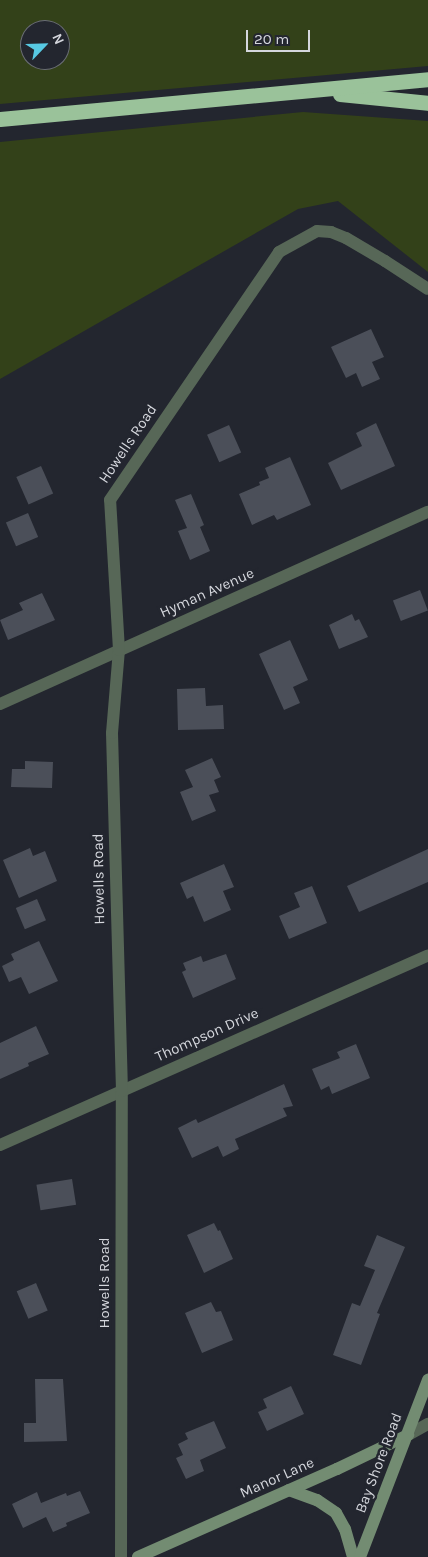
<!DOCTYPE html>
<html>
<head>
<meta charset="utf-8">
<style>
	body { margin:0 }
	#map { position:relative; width:428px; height:1557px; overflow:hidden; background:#23262f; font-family:Karla,sans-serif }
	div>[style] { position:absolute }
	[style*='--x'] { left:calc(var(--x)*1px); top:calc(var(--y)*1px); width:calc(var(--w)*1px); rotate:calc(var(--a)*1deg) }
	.green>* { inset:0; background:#334119 }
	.building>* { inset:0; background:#4b4f59; transform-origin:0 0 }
	.street>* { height:12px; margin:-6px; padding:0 6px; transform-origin:6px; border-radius:6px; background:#576757 }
	.secondary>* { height:12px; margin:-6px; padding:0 6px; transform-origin:6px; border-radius:6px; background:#738c72 }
	.highway>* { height:15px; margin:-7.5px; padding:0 7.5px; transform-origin:7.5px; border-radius:7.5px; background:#9ac29a }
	span { translate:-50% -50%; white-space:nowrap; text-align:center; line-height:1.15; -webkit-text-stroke:5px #23262f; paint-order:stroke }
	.street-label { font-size:15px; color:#d5d7dd }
	.north { position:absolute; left:20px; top:20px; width:50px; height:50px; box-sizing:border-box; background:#23262f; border:1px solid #6a6d75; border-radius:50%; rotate:66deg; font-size:14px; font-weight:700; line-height:20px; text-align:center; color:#d5d7dd }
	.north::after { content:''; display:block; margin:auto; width:18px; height:22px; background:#57c9e3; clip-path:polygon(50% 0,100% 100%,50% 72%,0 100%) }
	.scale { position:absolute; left:246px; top:30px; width:64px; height:22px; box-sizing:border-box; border:2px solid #d5d7dd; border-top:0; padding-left:6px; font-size:15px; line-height:18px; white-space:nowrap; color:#d5d7dd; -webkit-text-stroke:4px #23262f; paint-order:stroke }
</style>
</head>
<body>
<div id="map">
	<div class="green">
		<i style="clip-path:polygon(evenodd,0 0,428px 0,428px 66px,0 104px,0 0,30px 30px,60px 30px,60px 60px,30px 60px,30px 30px)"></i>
		<i style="clip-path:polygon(303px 112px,428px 121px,428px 272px,338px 201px,298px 209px,0 379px,0 142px)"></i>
	</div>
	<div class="building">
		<i style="clip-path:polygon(371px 329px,384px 357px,372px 362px,380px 379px,362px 387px,356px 373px,346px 378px,331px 347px)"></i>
		<i style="clip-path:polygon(376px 423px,395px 466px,341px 490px,328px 463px,362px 446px,356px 433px)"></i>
		<i style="left:229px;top:425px;width:30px;height:24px;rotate:66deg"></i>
		<i style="clip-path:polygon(290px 457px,311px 505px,277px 520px,274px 515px,252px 525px,239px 494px,260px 485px,259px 482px,269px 478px,265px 468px)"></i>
		<i style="left:41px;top:466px;width:30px;height:27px;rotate:66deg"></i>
		<i style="clip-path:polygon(191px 494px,204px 525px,200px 527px,210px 551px,190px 560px,178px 531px,187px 528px,175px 500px)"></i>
		<i style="left:28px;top:513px;width:26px;height:24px;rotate:67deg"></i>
		<i style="left:420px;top:590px;width:22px;height:29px;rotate:69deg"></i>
		<i style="clip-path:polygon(42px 593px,55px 620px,8px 640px,0 620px,23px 610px,19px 603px)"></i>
		<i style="clip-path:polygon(352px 614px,355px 621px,359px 619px,368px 637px,339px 649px,329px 625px)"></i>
		<i style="clip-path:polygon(290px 640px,308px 680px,293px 687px,300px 703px,284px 710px,259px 654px)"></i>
		<i style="clip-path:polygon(205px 688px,206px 706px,223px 705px,224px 729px,178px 730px,177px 689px)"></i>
		<i style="clip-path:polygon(212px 758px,221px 777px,214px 780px,219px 792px,209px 795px,216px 811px,192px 821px,180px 792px,193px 787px,185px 770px)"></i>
		<i style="clip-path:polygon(25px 761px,53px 762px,52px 788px,11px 787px,12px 769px,25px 769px)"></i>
		<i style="clip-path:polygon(30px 848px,33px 856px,45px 851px,57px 881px,19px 898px,3px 860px)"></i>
		<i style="clip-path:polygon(428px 849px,428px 882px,359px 912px,347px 886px)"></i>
		<i style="clip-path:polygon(224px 864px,234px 887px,223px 891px,231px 910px,204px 922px,193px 896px,187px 899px,180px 883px)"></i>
		<i style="clip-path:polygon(312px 886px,327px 923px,289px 939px,279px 916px,300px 907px,294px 893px)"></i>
		<i style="left:37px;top:899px;width:23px;height:23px;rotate:67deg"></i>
		<i style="clip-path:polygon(39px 941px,58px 981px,29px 994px,21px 977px,9px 982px,2px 966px,14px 960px,11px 954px)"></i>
		<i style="clip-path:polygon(226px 954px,236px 979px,193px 998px,182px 972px,186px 970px,183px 963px,201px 956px,203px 962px)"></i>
		<i style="clip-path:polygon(36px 1026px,49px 1054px,28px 1063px,29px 1066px,0 1079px,0 1043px)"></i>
		<i style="clip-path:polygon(356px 1044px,370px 1078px,332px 1094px,329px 1086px,321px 1090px,312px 1069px,340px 1058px,337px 1052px)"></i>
		<i style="clip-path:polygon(284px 1084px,293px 1106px,283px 1108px,287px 1116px,235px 1139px,239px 1149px,223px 1157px,218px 1146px,192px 1158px,178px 1128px,196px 1119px,198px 1123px)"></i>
		<i style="left:72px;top:1179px;width:26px;height:36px;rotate:81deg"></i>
		<i style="clip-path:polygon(214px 1223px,218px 1231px,220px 1230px,233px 1259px,204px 1273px,187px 1235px)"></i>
		<i style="clip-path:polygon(377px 1235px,405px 1247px,377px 1313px,380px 1314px,361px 1365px,333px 1355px,352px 1303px,360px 1306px,375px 1270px,364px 1266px)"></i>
		<i style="left:36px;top:1283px;width:30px;height:21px;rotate:67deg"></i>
		<i style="clip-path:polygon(211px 1302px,216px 1312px,221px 1311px,233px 1340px,202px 1353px,185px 1313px)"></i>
		<i style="clip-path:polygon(35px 1379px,63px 1379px,67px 1441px,24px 1442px,24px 1423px,36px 1423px)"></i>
		<i style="clip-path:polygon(291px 1386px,304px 1414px,267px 1431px,258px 1412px,267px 1408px,263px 1399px)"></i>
		<i style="clip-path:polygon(214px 1421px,226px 1448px,200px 1460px,204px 1471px,186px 1479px,176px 1458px,183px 1455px,178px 1444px,188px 1439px,185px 1433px)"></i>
		<i style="clip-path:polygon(80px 1491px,90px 1513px,66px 1523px,67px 1526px,53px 1532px,46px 1517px,23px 1528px,12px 1504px,37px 1492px,41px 1503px,66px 1493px,67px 1496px)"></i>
	</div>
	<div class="street">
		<i style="--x:0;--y:704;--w:469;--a:-24.2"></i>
		<i style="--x:0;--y:1145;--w:468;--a:-23.9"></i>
		<i style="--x:408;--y:1435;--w:23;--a:-29"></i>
		<i style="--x:121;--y:1557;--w:466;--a:-89.9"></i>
		<i style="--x:122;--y:1091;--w:358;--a:-91.6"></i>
		<i style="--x:112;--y:733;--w:83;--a:-85.2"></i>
		<i style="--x:119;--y:650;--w:150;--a:-93.4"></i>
		<i style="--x:110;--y:500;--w:300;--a:-55.7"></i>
		<i style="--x:279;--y:252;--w:43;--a:-28.9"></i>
		<i style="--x:317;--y:231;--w:14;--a:4"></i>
		<i style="--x:331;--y:232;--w:16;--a:22"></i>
		<i style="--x:346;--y:238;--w:45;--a:30.5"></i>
		<i style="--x:385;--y:261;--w:51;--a:33.1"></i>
	</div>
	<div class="secondary">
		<i style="--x:289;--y:1490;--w:30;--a:20"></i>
		<i style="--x:317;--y:1500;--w:23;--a:34"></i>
		<i style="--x:336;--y:1513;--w:18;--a:61"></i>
		<i style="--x:345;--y:1529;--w:29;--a:74"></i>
		<i style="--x:138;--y:1557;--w:218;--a:-23.9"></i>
		<i style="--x:337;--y:1469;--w:79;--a:-25.6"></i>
		<i style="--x:360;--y:1557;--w:190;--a:-69"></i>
	</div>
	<div class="highway">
		<i style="--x:340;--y:94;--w:88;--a:5.8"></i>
		<i style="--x:0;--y:119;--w:430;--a:-5.3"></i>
	</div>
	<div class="street-label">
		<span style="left:128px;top:444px;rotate:-56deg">Howells Road</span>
		<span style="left:207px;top:593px;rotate:-24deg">Hyman Avenue</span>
		<span style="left:99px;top:879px;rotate:-91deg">Howells Road</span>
		<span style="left:207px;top:1035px;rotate:-24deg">Thompson Drive</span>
		<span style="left:105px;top:1283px;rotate:-90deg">Howells Road</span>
		<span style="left:379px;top:1463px;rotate:-69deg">Bay Shore Road</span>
		<span style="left:277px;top:1478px;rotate:-24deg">Manor Lane</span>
	</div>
	<div class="north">N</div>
	<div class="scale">20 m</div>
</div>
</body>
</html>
